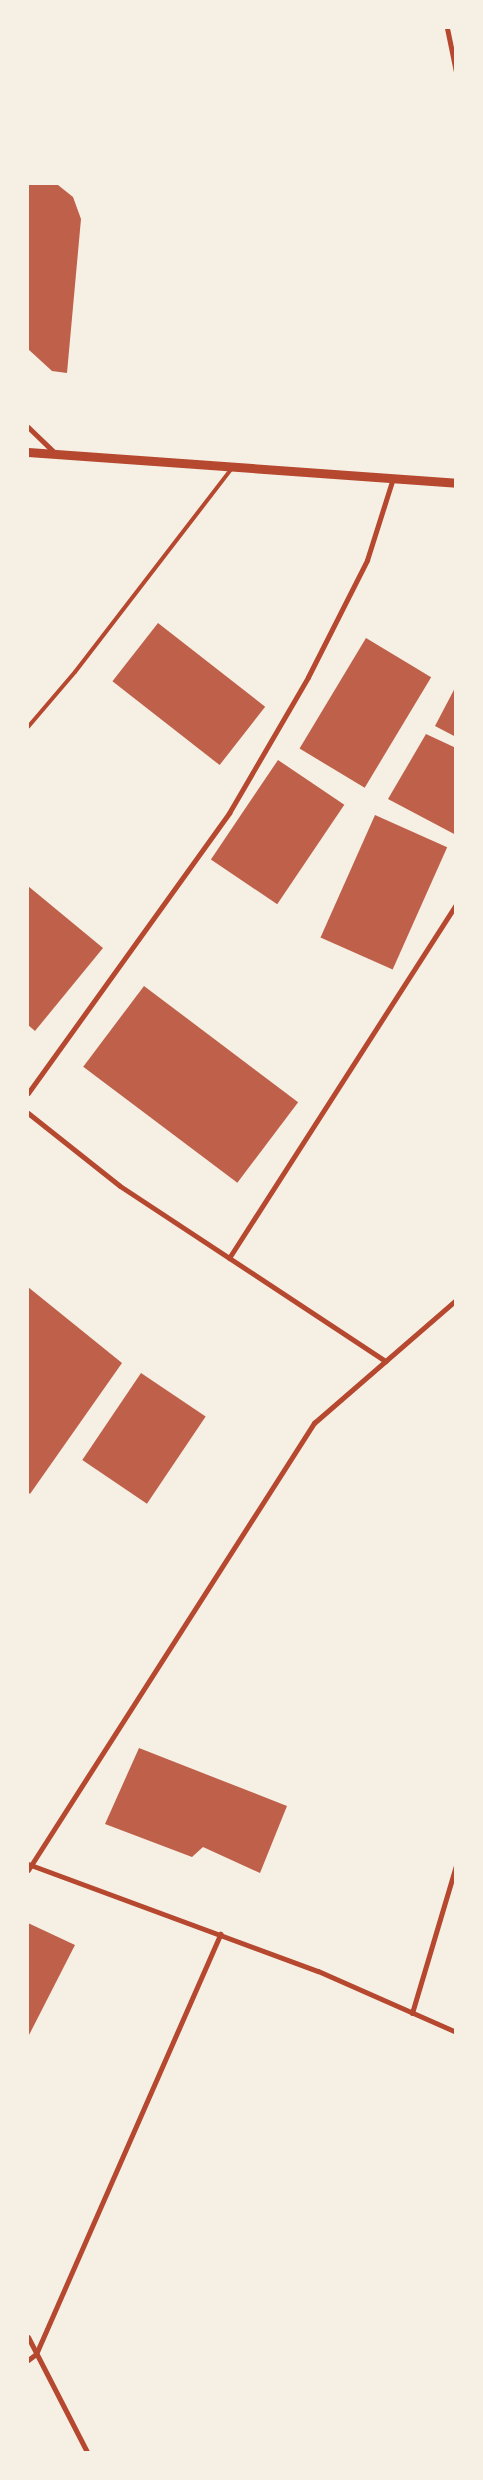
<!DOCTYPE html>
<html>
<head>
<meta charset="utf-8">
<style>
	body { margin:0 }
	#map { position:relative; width:483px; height:2480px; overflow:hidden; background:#f6efe4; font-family:"Space Grotesk",sans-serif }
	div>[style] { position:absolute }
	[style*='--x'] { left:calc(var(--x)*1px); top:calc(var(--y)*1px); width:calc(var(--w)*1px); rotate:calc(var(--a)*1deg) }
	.building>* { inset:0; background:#bf614a; transform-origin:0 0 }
	.service>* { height:4px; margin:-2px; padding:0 2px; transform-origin:2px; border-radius:2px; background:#b5482f }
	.minor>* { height:5px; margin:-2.5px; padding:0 2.5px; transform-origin:2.5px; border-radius:2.5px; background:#b5482f }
	.tertiary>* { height:9px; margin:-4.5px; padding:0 4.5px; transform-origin:4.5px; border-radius:4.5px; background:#b5482f }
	span { translate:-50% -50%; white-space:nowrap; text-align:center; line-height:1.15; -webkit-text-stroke:5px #f6efe4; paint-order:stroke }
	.frame { position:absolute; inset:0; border:29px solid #f6efe4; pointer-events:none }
</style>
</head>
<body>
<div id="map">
	<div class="building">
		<i style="clip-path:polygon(28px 185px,58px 185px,73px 197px,81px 219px,67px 373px,52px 371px,28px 349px)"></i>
		<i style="left:158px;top:623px;width:136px;height:74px;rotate:38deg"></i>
		<i style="left:366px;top:638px;width:76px;height:129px;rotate:31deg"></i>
		<i style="clip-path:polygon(456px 686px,456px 737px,435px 726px)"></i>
		<i style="clip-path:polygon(426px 734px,456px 748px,456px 835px,388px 799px)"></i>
		<i style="left:278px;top:760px;width:80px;height:120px;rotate:34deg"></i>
		<i style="left:375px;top:815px;width:79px;height:134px;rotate:24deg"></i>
		<i style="clip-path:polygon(28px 886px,103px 948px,35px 1031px,28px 1025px)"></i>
		<i style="left:144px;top:986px;width:193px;height:101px;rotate:37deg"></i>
		<i style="clip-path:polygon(28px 1287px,122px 1363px,30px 1494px,28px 1492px)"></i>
		<i style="left:141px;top:1373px;width:78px;height:105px;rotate:34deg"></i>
		<i style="clip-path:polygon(139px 1748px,287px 1806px,260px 1873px,203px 1847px,192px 1857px,105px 1824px)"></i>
		<i style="clip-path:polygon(28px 1923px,75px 1945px,28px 2037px)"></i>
	</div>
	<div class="service">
		<i style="--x:28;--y:727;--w:72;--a:-49.5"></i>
		<i style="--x:75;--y:672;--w:257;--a:-52.4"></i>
	</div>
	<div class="minor">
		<i style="--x:447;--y:28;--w:45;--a:78.4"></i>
		<i style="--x:28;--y:427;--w:39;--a:44"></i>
		<i style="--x:28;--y:1093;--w:345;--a:-54.3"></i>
		<i style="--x:229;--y:813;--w:157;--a:-59.8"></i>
		<i style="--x:308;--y:677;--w:131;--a:-63.2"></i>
		<i style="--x:367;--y:560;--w:86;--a:-72.4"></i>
		<i style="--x:28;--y:1113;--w:117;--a:38.4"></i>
		<i style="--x:120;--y:1186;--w:318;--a:33.4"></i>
		<i style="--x:229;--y:1258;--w:420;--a:-57.3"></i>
		<i style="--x:28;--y:1864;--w:309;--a:20.3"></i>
		<i style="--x:318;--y:1971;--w:151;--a:23.8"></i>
		<i style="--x:28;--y:1870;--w:531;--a:-57.39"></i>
		<i style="--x:314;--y:1423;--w:188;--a:-40.9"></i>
		<i style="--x:412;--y:2013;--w:154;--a:-73.4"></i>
		<i style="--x:28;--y:2337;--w:129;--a:62.8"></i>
		<i style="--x:28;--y:2360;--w:10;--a:-37"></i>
		<i style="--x:36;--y:2354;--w:459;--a:-66.3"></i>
	</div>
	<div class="tertiary">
		<i style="--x:28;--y:452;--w:429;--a:4.1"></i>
	</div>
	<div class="frame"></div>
</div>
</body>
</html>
